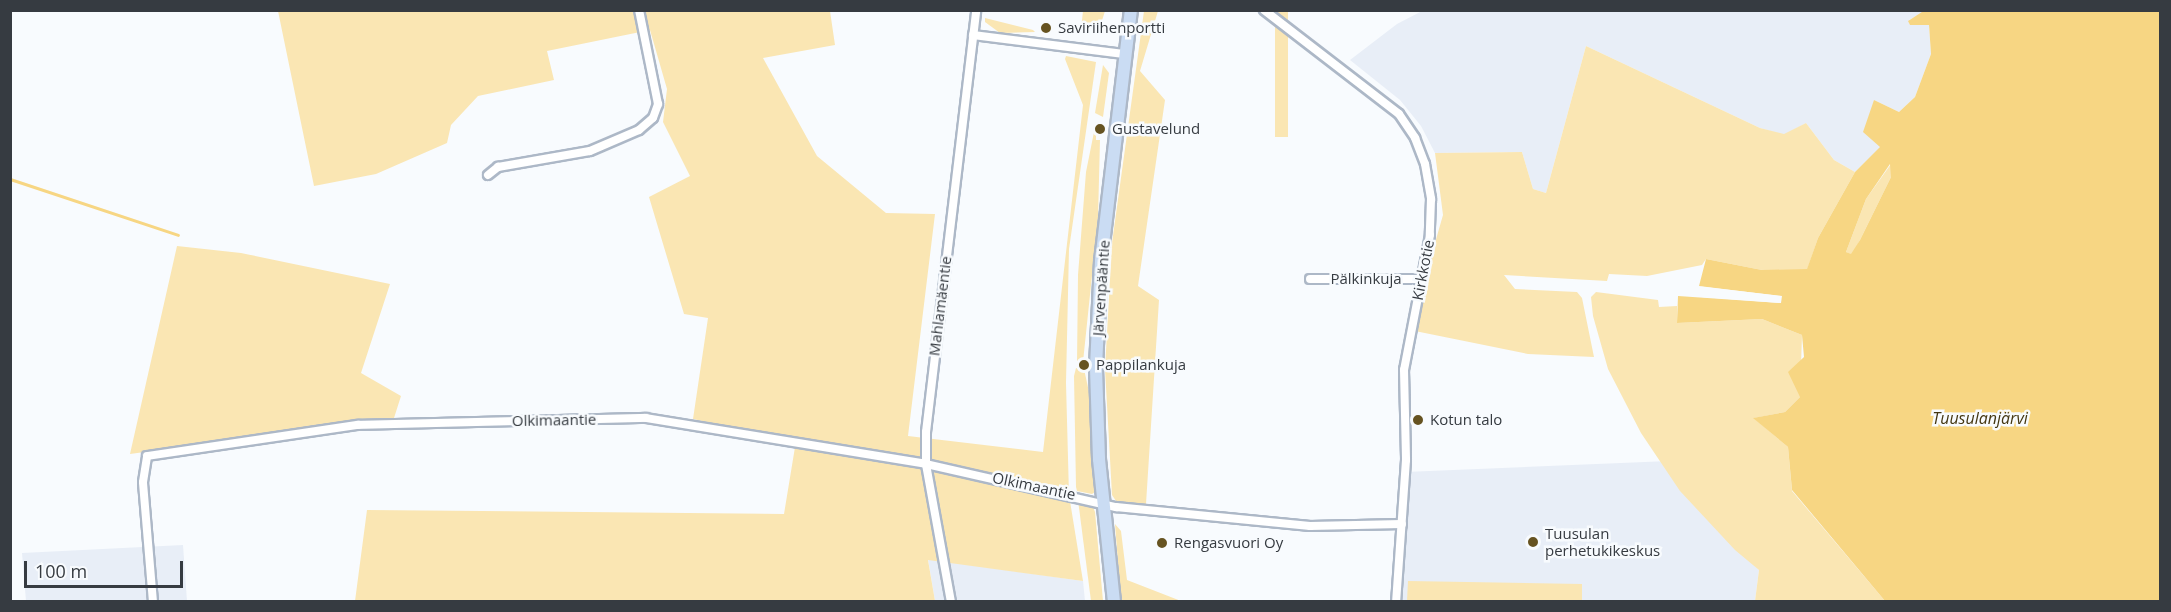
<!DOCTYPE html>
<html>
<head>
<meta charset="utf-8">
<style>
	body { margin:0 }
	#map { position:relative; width:2171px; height:612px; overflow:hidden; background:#f8fbfe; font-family:"Open Sans",sans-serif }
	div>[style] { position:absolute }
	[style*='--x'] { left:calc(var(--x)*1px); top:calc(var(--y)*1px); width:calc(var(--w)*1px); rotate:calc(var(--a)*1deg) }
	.built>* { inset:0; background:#e8eef7 }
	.green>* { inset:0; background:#fae6b3; transform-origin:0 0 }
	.water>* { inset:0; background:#f7d683 }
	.pier>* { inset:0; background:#f8fbfe }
	.stream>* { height:3px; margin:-1.5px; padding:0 1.5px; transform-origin:1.5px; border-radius:1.5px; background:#f7d683 }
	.roads { filter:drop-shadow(2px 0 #adb8c7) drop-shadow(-2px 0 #adb8c7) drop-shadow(0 2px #adb8c7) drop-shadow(0 -2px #adb8c7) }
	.minor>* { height:8px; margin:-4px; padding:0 4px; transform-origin:4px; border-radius:4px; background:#fff }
	.secondary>* { height:12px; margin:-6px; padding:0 6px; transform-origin:6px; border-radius:6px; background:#cadcf3 }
	.dots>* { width:16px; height:16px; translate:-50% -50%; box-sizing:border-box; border:3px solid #f8fbfe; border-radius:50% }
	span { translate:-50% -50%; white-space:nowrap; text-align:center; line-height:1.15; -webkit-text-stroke:5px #f8fbfe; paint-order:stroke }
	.poi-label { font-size:15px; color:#363b41 }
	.left { translate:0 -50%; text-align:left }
	.street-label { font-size:15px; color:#363b41 }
	.water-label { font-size:16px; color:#443712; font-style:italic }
	.frame { position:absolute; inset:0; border:12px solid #363b41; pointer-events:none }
	.scale { position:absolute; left:24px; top:561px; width:159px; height:27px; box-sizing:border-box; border:3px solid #363b41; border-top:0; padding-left:8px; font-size:18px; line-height:21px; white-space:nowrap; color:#363b41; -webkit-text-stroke:4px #f8fbfe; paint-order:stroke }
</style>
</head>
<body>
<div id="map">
	<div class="built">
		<i style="clip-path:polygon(1424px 10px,1925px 11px,1909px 20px,1910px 25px,1929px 25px,1931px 54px,1915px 97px,1899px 112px,1874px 100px,1881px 147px,1855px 172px,1834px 160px,1806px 123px,1784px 135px,1760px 128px,1586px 46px,1546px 193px,1533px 189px,1522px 152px,1435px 153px,1421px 126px,1400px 100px,1350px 60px,1397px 24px)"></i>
		<i style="clip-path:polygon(1669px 461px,1707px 519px,1759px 570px,1755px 601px,1392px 602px,1405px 472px)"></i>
		<i style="clip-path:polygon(183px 545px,187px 601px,26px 601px,22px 553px)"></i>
		<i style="clip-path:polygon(928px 559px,1083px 581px,1085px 601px,935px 601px)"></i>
	</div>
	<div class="green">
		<i style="clip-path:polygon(278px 11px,830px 11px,835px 45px,763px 58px,817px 156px,886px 213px,935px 214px,908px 436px,1043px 452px,1083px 105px,1065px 59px,1066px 56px,1096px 62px,1069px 249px,1066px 383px,1069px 495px,1083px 581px,928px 560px,935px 601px,355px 601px,367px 510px,784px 514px,796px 441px,693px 419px,708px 318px,684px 314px,649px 197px,690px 176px,663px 122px,667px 89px,650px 30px,547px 51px,554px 80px,478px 96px,451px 125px,447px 143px,376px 174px,314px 186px)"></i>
		<i style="clip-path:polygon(1083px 11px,1105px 11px,1099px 30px,1081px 29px)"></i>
		<i style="clip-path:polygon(1144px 11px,1158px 11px,1140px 71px,1165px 100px,1138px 286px,1159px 300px,1146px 504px,1116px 501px,1112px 495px,1105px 369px,1112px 243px)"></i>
		<i style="left:1275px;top:11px;width:13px;height:126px"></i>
		<i style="clip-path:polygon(985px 18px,1033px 30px,1035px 32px,1000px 33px,985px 22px)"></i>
		<i style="clip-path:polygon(1586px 46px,1760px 128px,1784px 134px,1806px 123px,1834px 160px,1855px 172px,1818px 238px,1807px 270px,1762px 270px,1706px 259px,1702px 265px,1647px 276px,1609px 274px,1607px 281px,1504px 275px,1515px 289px,1577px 292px,1582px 298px,1594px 357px,1528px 354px,1410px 330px,1443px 215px,1435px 153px,1522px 152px,1533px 189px,1546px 193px)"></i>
		<i style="clip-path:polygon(1103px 65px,1109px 73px,1103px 117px,1095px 113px)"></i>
		<i style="clip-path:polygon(1096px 122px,1096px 140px,1100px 140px,1098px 218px,1083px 362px,1077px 362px,1078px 275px,1086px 172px)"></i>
		<i style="clip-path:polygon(1891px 164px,1894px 165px,1891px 177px,1860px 240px,1852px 255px,1846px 252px,1866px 199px)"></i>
		<i style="clip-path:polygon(177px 246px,241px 253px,390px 284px,361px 373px,401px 396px,394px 418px,130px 454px)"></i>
		<i style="clip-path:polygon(1596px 292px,1658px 300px,1659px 307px,1677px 306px,1677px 323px,1762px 319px,1802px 335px,1800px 397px,1785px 412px,1754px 418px,1788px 447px,1792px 491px,1885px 601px,1755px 601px,1759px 570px,1735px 550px,1680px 491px,1641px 433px,1608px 369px,1593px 316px,1591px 297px)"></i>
		<i style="clip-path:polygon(1084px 369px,1089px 392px,1095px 492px,1092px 494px,1077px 491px,1076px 487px,1074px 376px,1076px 368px)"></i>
		<i style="clip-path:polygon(1078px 500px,1091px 502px,1095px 512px,1103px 601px,1091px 601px)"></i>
		<i style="clip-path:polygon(1115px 524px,1121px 531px,1127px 580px,1181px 601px,1121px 601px)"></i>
		<i style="clip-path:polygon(1408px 581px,1582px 584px,1582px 601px,1407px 601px)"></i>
	</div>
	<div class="water">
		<i style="clip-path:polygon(evenodd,1925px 10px,2160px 11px,2160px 601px,1885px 601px,1792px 490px,1788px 447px,1753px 418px,1785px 412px,1800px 397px,1788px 372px,1804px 357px,1802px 335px,1762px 319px,1677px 323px,1678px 296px,1781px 303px,1781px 296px,1699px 286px,1706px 259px,1762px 270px,1807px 269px,1818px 238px,1855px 172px,1880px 147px,1863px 132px,1874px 100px,1899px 112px,1915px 97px,1931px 54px,1929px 25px,1910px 25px,1908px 21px,1925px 10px,1890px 164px,1891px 177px,1860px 240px,1851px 254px,1846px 252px,1866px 199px,1890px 164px)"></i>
	</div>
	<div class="pier">
		<i style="clip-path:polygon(1696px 286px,1782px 296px,1781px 303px,1688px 296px,1778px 300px)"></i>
	</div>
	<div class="stream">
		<i style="--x:10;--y:179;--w:177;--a:18.4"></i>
	</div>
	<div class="roads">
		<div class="minor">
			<i style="--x:1264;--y:10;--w:170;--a:37.6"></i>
			<i style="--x:1399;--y:114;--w:29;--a:56"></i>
			<i style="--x:1415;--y:138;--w:28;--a:69"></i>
			<i style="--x:1425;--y:164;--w:36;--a:80"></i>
			<i style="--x:1431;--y:199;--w:36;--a:92"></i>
			<i style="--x:1430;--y:235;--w:137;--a:100.9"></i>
			<i style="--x:1404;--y:370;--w:90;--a:88.7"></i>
			<i style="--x:1406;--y:460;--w:142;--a:94"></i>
			<i style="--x:973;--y:35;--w:152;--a:7.2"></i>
			<i style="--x:488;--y:175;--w:13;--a:-39"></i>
			<i style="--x:498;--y:167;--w:93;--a:-9.9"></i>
			<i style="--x:590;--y:151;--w:53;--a:-23.2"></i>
			<i style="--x:639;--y:130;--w:18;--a:-41"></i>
			<i style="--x:653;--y:118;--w:15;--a:-70"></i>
			<i style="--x:658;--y:104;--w:96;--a:-101.4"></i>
			<i style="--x:1310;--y:279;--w:112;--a:0"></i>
			<i style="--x:153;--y:602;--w:120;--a:-94.8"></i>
			<i style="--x:143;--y:482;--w:26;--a:-81"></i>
			<i style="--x:147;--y:456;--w:213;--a:-8.4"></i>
			<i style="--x:358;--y:425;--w:288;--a:-1.4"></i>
			<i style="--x:646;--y:418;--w:284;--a:9.3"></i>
			<i style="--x:926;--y:464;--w:195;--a:12.8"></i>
			<i style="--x:1116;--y:507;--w:195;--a:5.6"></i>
			<i style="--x:1310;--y:526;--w:92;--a:-1.2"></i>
			<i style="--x:951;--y:602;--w:140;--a:-100.3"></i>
			<i style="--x:926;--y:464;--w:32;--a:-90"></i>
			<i style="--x:926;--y:432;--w:425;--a:-83.2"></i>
		</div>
		<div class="secondary">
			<i style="--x:1114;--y:602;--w:144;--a:-96"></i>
			<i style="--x:1099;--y:459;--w:92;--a:-91.9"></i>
			<i style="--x:1096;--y:367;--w:106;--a:-87.3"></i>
			<i style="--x:1101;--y:261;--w:253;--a:-83.2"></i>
		</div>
	</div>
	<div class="dots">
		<i style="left:1046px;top:28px;background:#665321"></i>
		<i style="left:1100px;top:129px;background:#665321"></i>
		<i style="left:1084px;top:365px;background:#665321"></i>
		<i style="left:1418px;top:420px;background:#665321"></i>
		<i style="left:1533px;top:542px;background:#665321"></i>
		<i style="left:1162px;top:543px;background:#665321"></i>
	</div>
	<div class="poi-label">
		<span class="left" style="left:1058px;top:28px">Saviriihenportti</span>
		<span class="left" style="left:1112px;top:129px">Gustavelund</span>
		<span class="left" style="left:1096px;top:365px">Pappilankuja</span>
		<span class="left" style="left:1430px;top:420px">Kotun talo</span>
		<span class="left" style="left:1545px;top:542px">Tuusulan<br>perhetukikeskus</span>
		<span class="left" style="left:1174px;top:543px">Rengasvuori Oy</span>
	</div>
	<div class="street-label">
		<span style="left:1423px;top:270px;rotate:-79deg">Kirkkotie</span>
		<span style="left:1366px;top:279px">Pälkinkuja</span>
		<span style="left:1101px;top:288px;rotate:-86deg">Järvenpääntie</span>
		<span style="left:940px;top:306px;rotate:-83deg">Mahlamäentie</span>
		<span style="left:554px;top:420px;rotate:-1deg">Olkimaantie</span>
		<span style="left:1034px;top:486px;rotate:12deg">Olkimaantie</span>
	</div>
	<div class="water-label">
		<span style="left:1980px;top:418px">Tuusulanjärvi</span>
	</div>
	<div class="frame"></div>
	<div class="scale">100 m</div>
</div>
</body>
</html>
